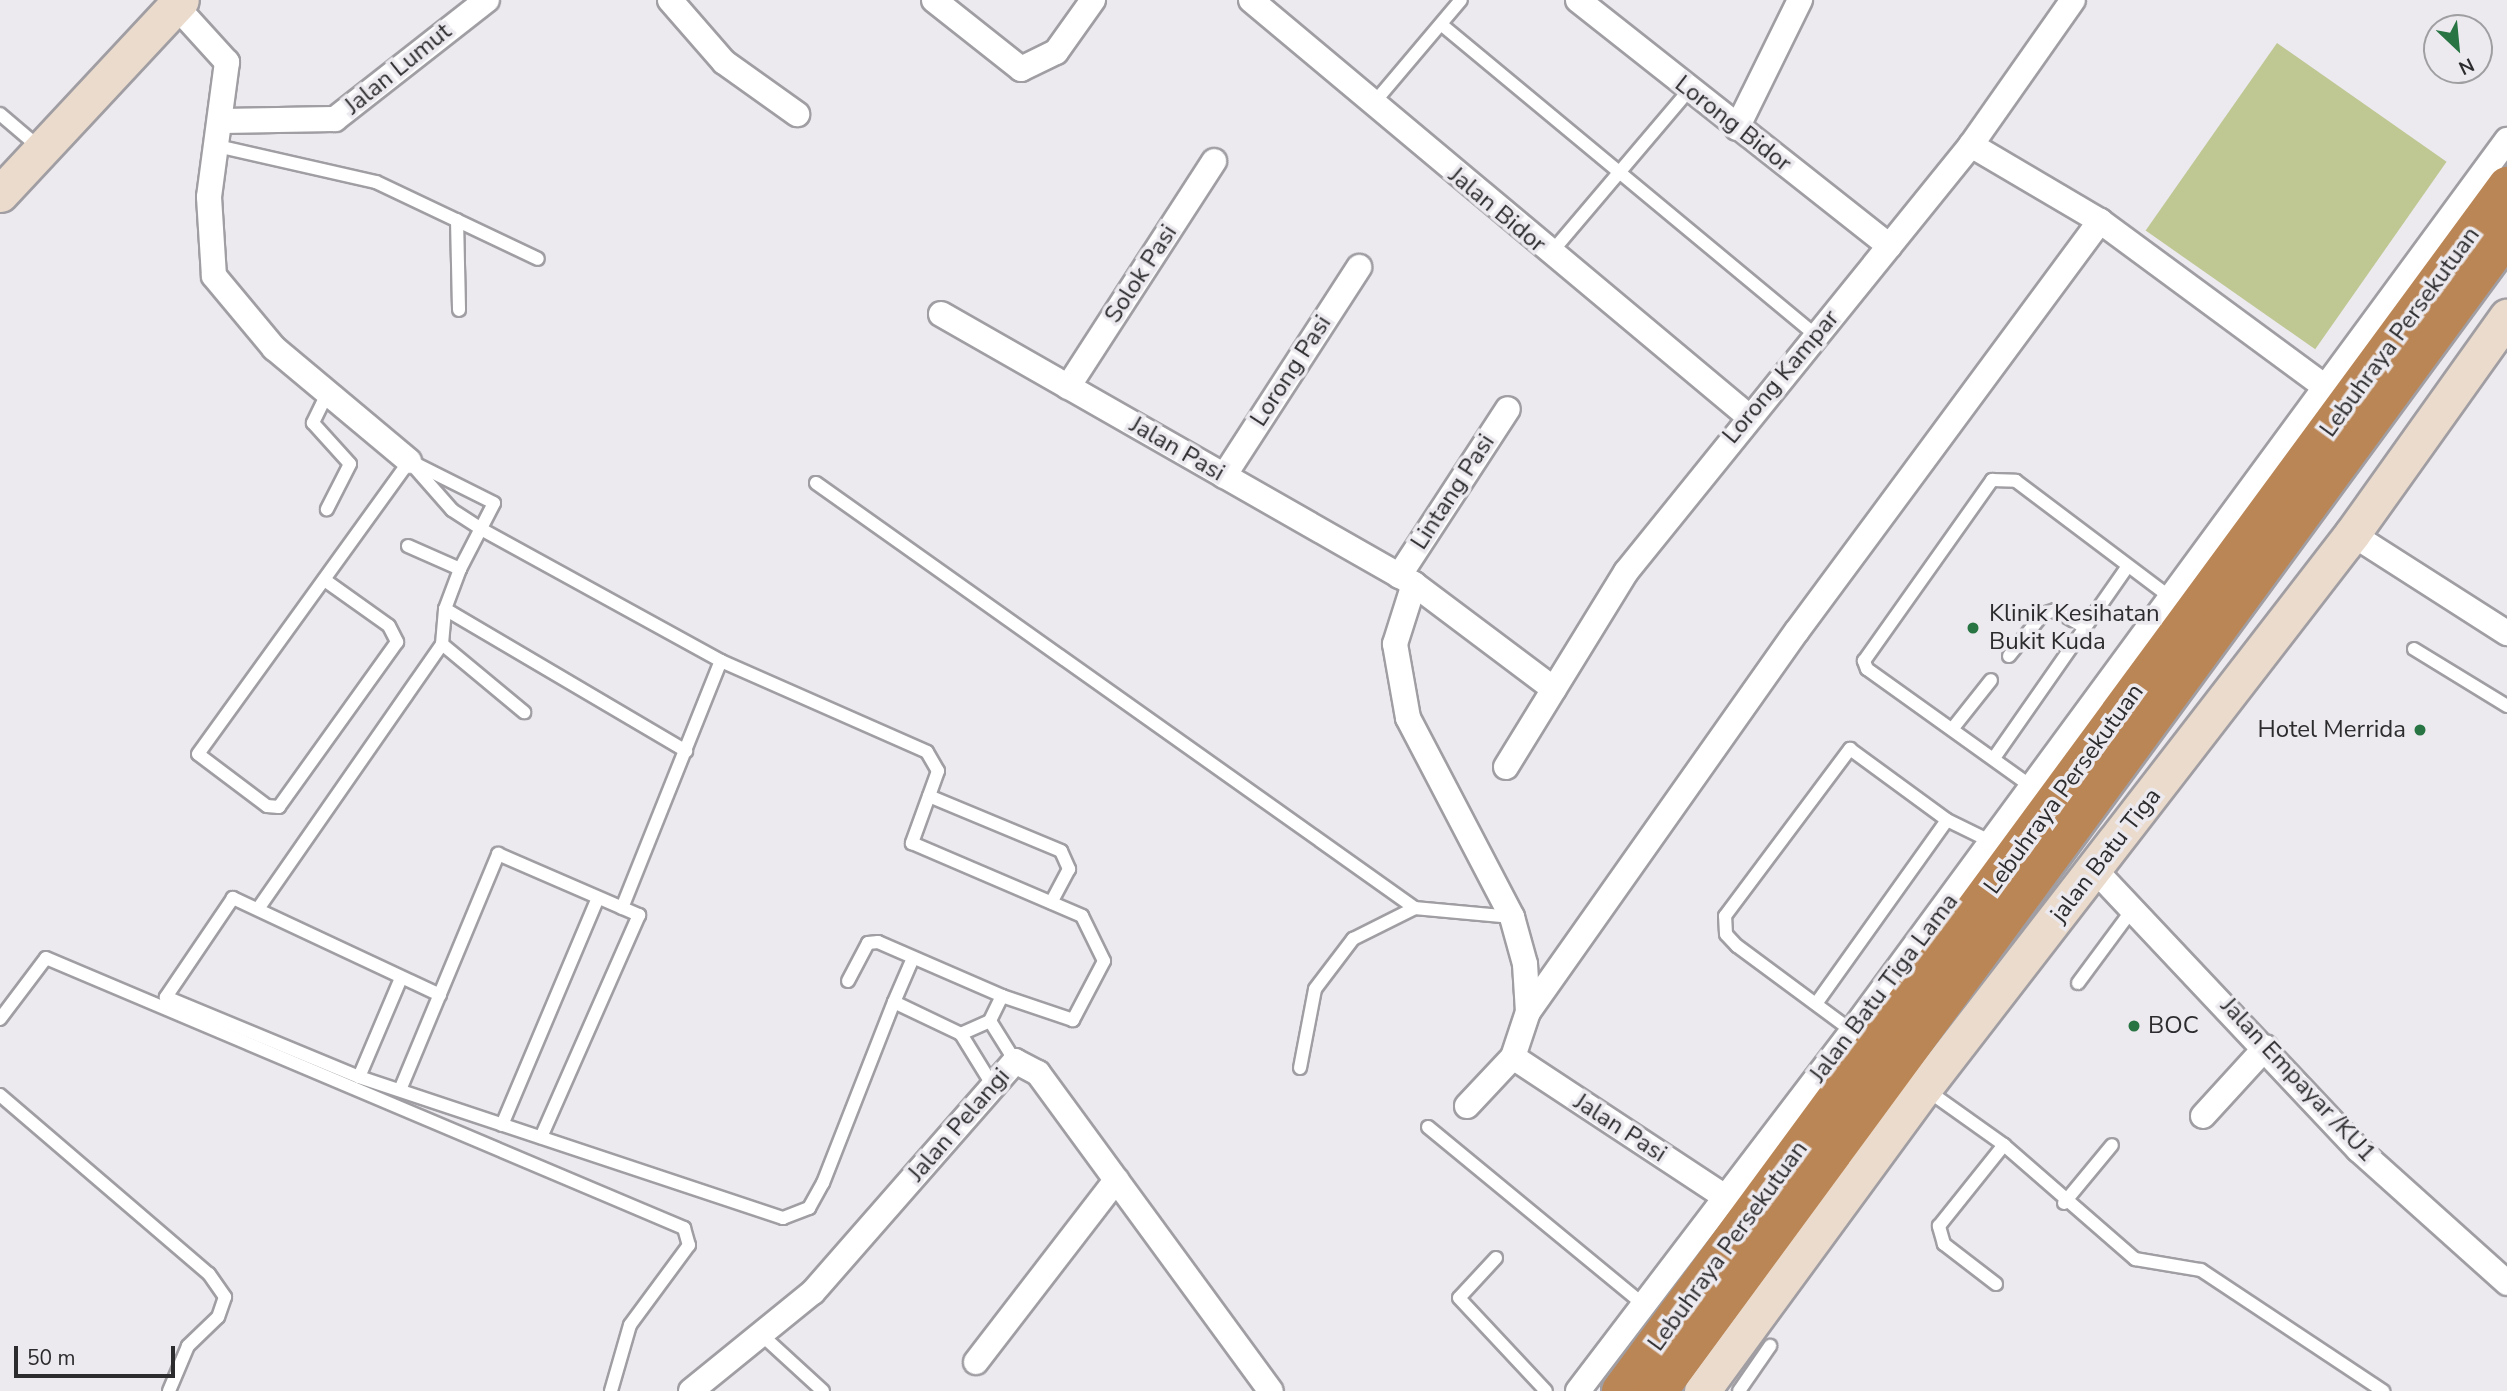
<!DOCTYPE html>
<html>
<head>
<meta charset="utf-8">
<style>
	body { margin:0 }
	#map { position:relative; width:2507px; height:1391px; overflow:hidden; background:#eceaef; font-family:"Nunito Sans",sans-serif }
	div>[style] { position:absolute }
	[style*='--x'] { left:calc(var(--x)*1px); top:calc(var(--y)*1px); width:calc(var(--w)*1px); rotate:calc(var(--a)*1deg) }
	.green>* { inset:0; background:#bfc793; transform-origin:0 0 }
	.roads { filter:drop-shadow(2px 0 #a09ea3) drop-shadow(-2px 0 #a09ea3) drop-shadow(0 2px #a09ea3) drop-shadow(0 -2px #a09ea3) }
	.lane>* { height:12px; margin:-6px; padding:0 6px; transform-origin:6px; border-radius:6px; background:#fff }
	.street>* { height:24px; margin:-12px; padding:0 12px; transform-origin:12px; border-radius:12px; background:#fff }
	.secondary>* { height:35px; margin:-17.5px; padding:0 17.5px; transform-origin:17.5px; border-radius:17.5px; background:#ebdbcc }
	.highway>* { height:38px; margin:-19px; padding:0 19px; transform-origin:19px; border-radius:19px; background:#bb8655 }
	.dots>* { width:19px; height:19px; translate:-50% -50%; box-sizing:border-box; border:4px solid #eceaef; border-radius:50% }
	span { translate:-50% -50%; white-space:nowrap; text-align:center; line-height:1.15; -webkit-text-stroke:7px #eceaef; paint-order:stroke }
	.street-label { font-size:24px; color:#2c2b2d }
	.poi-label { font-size:24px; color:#2c2b2d }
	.left { translate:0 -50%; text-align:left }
	.right { translate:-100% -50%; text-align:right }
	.north { position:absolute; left:2423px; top:14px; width:70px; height:70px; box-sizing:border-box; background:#eceaef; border:2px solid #9f9ea1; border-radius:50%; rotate:154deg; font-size:19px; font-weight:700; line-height:28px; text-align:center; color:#2c2b2d }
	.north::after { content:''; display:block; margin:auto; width:24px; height:32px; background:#287443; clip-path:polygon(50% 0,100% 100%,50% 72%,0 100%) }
	.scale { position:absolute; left:14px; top:1346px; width:161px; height:32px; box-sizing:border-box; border:4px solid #2c2b2d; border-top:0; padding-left:9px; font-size:21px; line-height:24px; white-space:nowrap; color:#2c2b2d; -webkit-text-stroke:5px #eceaef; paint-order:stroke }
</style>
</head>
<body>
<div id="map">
	<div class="green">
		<i style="left:2277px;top:43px;width:207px;height:229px;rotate:35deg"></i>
	</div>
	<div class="roads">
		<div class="lane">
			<i style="--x:1442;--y:25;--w:486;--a:39.7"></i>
			<i style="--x:1373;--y:104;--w:136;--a:-49.8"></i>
			<i style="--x:0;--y:114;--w:52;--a:40.4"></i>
			<i style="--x:217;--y:146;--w:163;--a:12.8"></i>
			<i style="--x:376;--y:182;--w:179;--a:25.4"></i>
			<i style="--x:457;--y:220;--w:90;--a:88.7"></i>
			<i style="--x:1550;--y:254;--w:214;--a:-49.7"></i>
			<i style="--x:326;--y:396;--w:30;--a:116"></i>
			<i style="--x:313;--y:423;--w:55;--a:47.9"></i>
			<i style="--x:350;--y:464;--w:51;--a:117.1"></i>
			<i style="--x:409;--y:461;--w:65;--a:48.7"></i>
			<i style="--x:452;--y:510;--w:35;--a:33"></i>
			<i style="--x:481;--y:529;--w:274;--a:28.8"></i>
			<i style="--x:721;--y:661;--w:225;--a:23.8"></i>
			<i style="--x:927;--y:752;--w:22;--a:60"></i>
			<i style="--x:938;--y:771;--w:77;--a:109.9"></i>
			<i style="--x:912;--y:843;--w:185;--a:23.2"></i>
			<i style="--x:1082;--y:916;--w:50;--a:63.9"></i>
			<i style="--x:1104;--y:961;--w:67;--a:117.7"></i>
			<i style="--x:1073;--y:1020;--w:75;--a:-161.3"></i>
			<i style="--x:1002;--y:996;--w:28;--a:116"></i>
			<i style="--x:990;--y:1021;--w:32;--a:156"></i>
			<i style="--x:816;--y:483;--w:734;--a:35.36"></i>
			<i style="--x:1415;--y:908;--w:97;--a:5.3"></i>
			<i style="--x:408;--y:546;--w:57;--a:23.9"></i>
			<i style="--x:326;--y:581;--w:77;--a:35.5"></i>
			<i style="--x:389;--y:626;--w:18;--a:63"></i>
			<i style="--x:397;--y:642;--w:203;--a:125.6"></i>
			<i style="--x:279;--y:807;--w:12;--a:-175"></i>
			<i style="--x:267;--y:806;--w:86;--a:-143"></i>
			<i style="--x:198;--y:754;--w:361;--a:-54.2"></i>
			<i style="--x:445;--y:609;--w:280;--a:30.5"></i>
			<i style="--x:442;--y:644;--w:107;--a:39.7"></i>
			<i style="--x:2414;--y:649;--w:109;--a:31.5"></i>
			<i style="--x:2009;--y:656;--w:54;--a:-51"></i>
			<i style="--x:2043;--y:614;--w:13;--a:-18"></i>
			<i style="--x:2055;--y:610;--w:34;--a:30"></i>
			<i style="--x:1953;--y:728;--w:61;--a:-51.6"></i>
			<i style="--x:1994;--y:758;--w:233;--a:-55.1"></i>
			<i style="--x:2032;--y:787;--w:203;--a:-144.4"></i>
			<i style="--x:1867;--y:669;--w:9;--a:-111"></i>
			<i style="--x:1864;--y:661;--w:222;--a:-54.7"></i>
			<i style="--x:1992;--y:480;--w:24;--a:2"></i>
			<i style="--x:2016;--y:481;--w:194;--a:37"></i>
			<i style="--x:929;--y:796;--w:143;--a:22.6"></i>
			<i style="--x:1061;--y:851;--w:20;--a:66"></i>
			<i style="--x:1069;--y:869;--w:38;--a:118"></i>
			<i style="--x:260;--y:906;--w:319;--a:-55.2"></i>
			<i style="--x:442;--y:644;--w:35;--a:-85"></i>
			<i style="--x:445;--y:609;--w:43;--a:-69.4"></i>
			<i style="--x:460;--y:569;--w:74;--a:-62.7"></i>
			<i style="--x:494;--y:503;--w:92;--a:-153.4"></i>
			<i style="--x:622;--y:908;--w:266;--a:-68.2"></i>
			<i style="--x:848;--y:981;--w:43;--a:-62.2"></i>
			<i style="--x:868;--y:943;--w:10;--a:-6"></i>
			<i style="--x:878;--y:942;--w:135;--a:23.5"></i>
			<i style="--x:2078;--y:983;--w:96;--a:-53.5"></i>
			<i style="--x:440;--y:995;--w:229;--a:-154.9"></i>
			<i style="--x:233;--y:898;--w:120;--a:124.1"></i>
			<i style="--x:166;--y:997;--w:209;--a:22.5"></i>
			<i style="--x:359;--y:1077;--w:447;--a:18.4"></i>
			<i style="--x:783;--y:1218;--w:28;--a:-21"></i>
			<i style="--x:809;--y:1208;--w:29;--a:-61"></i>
			<i style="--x:823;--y:1183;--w:194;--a:-68.6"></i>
			<i style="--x:894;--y:1002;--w:74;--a:25.5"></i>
			<i style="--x:961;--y:1034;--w:61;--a:58.4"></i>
			<i style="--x:1818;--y:1001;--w:222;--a:-54.5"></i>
			<i style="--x:894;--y:1002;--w:48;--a:-66.6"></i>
			<i style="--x:0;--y:1019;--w:76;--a:-53"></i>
			<i style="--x:46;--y:958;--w:693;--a:22.94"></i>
			<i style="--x:684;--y:1228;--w:18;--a:74"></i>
			<i style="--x:689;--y:1245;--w:99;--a:126.4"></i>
			<i style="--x:630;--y:1325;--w:69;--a:106.1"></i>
			<i style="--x:990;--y:1021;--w:47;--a:58"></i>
			<i style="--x:1852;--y:1031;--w:143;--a:-143.5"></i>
			<i style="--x:1737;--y:946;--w:16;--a:-133"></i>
			<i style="--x:1726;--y:934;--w:18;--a:-93"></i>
			<i style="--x:1725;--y:916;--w:209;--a:-53.2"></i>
			<i style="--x:1850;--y:749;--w:120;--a:36.2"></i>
			<i style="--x:1947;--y:820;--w:50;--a:26.1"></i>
			<i style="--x:1300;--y:1068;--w:80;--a:-79.2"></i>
			<i style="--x:1315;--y:989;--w:63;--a:-52.8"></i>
			<i style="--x:1353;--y:939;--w:69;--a:-26.6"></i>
			<i style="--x:359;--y:1077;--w:108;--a:-67"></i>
			<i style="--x:400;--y:1090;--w:256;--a:-67.4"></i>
			<i style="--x:498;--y:854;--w:154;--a:23.4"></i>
			<i style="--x:639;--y:915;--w:243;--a:113.8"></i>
			<i style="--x:1927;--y:1090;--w:95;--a:35.5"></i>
			<i style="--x:2004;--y:1145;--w:174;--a:41"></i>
			<i style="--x:2135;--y:1259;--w:67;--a:9.5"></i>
			<i style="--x:2201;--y:1270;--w:219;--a:33.6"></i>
			<i style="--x:0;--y:1095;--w:275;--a:40.6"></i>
			<i style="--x:209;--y:1274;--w:28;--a:55"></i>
			<i style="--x:225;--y:1297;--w:21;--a:109"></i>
			<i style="--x:218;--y:1317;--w:42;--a:136"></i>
			<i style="--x:188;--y:1346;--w:49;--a:112.9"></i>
			<i style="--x:502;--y:1125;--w:246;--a:-67.1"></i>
			<i style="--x:1428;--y:1127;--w:281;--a:39.5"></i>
			<i style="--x:2064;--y:1203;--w:75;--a:-50.4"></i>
			<i style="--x:1496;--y:1258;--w:54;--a:132.8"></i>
			<i style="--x:1459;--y:1298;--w:127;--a:46.9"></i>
			<i style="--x:1996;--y:1284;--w:66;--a:-142.4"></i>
			<i style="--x:1944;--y:1244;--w:19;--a:-106"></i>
			<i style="--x:1939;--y:1226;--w:104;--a:-51.3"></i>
			<i style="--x:764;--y:1337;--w:80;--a:42.5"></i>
			<i style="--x:1739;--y:1391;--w:55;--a:-55.4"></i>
		</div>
		<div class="street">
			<i style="--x:670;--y:0;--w:82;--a:48.9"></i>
			<i style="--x:724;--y:62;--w:90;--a:35.5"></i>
			<i style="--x:934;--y:0;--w:111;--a:38.4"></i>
			<i style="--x:1021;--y:69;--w:39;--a:-26"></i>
			<i style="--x:1056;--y:52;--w:64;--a:-54.6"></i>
			<i style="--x:1251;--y:0;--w:648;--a:39.93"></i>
			<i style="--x:1578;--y:0;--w:397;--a:38.3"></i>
			<i style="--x:176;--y:6;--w:76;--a:47.7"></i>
			<i style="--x:227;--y:62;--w:136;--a:97.6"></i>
			<i style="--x:209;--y:197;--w:79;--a:86.4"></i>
			<i style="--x:214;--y:276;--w:94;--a:50.2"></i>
			<i style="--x:274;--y:348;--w:176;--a:39.9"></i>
			<i style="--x:221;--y:121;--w:114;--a:-1"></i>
			<i style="--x:335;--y:119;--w:193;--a:-38.1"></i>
			<i style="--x:1737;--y:128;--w:143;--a:-63.8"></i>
			<i style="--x:1971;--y:145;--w:150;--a:30.5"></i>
			<i style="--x:2100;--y:221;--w:280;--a:36.4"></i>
			<i style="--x:941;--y:314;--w:545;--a:29.72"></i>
			<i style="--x:1414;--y:584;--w:175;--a:36.9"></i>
			<i style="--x:1068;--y:387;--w:269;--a:-57.1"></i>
			<i style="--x:1224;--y:476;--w:249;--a:-57.1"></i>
			<i style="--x:2352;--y:534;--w:184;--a:32.6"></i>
			<i style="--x:1399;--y:576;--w:199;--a:-56.9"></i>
			<i style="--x:1414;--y:584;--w:63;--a:107.6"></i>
			<i style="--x:1395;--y:644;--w:75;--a:80"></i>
			<i style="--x:1408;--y:718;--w:225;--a:62.4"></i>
			<i style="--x:1512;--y:917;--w:49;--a:74.5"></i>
			<i style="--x:1525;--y:964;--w:48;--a:86.4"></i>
			<i style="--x:1506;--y:767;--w:229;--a:-58.4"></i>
			<i style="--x:1626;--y:572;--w:549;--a:-51.06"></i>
			<i style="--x:1971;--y:145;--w:177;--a:-54.9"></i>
			<i style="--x:2095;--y:870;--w:385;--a:46.7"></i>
			<i style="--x:2359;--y:1150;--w:199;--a:41.9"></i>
			<i style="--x:1513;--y:1057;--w:256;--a:33.4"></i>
			<i style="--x:1467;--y:1106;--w:67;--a:-46.8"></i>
			<i style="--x:1513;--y:1057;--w:47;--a:-71.6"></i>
			<i style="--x:1528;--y:1012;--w:466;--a:-54.8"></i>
			<i style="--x:1797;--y:631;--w:510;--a:-53.53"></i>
			<i style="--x:2203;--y:1116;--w:93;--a:-47.6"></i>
			<i style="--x:976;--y:1362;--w:230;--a:-52.4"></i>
			<i style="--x:691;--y:1391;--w:157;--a:-39.1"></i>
			<i style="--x:813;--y:1292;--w:307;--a:-48.8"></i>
			<i style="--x:1015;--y:1061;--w:26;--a:28"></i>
			<i style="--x:1038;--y:1073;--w:394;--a:53.8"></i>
			<i style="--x:1578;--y:1391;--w:452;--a:-52.7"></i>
			<i style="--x:1852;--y:1031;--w:1106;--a:-53.68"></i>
		</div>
		<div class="secondary">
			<i style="--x:0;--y:194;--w:265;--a:-47"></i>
			<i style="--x:1702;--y:1391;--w:376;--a:-53.8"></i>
			<i style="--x:1924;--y:1088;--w:700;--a:-52.31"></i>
			<i style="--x:2352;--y:534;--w:267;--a:-54.5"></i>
		</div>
		<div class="highway">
			<i style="--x:1621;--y:1391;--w:1496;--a:-53.67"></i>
			<i style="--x:1658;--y:1391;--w:1434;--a:-53.71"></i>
		</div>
	</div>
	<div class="dots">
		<i style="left:1973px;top:628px;background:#287443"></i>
		<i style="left:2420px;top:730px;background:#287443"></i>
		<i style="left:2134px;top:1026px;background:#287443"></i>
	</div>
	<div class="street-label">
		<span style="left:398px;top:69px;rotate:-39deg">Jalan Lumut</span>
		<span style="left:1733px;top:124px;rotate:38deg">Lorong Bidor</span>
		<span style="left:1497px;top:210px;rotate:40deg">Jalan Bidor</span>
		<span style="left:1141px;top:274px;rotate:-57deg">Solok Pasi</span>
		<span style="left:2400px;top:332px;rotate:-54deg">Lebuhraya Persekutuan</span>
		<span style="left:1291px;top:371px;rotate:-57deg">Lorong Pasi</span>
		<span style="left:1781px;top:377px;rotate:-50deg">Lorong Kampar</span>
		<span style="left:1177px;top:449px;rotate:30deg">Jalan Pasi</span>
		<span style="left:1453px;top:492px;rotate:-57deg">Lintang Pasi</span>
		<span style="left:2064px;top:789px;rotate:-54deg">Lebuhraya Persekutuan</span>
		<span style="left:2106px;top:855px;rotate:-52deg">jalan Batu Tiga</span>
		<span style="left:1884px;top:988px;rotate:-53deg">Jalan Batu Tiga Lama</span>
		<span style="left:2298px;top:1080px;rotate:47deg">Jalan Empayar /KU1</span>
		<span style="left:959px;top:1125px;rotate:-49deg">Jalan Pelangi</span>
		<span style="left:1620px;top:1128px;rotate:33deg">Jalan Pasi</span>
		<span style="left:1728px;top:1246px;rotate:-54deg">Lebuhraya Persekutuan</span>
	</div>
	<div class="poi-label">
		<span class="left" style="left:1989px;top:628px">Klinik Kesihatan<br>Bukit Kuda</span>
		<span class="right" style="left:2406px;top:730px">Hotel Merrida</span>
		<span class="left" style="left:2148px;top:1026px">BOC</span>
	</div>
	<div class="north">N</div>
	<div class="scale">50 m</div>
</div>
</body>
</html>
